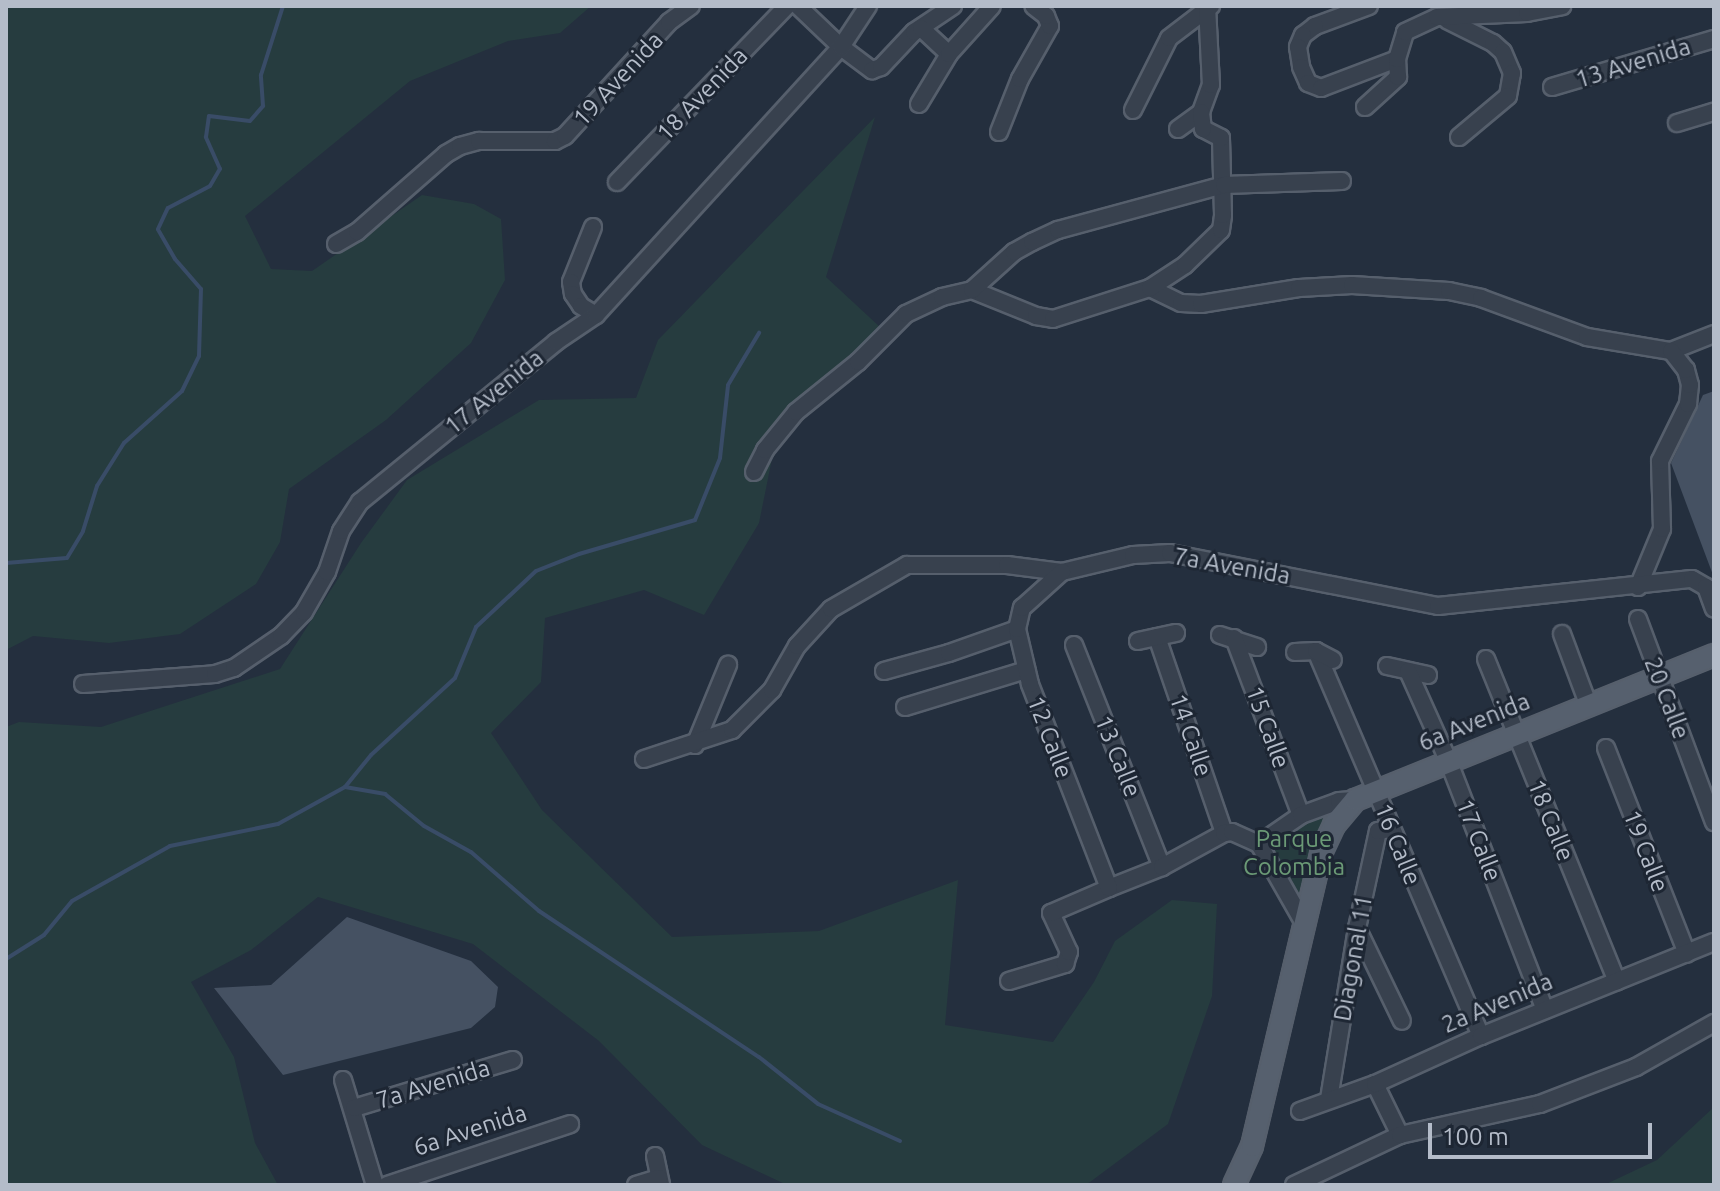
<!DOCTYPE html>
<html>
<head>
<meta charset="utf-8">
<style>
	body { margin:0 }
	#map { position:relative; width:1720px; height:1191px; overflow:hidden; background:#242f3e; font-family:Ubuntu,sans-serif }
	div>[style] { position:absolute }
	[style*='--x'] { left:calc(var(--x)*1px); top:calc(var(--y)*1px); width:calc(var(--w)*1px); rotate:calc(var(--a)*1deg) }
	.green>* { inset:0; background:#263c3f }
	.stream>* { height:4px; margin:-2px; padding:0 2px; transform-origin:2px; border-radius:2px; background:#394c67 }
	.building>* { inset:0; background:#455162 }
	.roads { filter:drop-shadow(2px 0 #565f6c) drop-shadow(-2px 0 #565f6c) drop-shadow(0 2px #565f6c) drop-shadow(0 -2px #565f6c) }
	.minor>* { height:16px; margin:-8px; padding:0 8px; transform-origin:8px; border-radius:8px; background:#38414e }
	.major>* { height:20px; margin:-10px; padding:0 10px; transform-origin:10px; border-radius:10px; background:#56606e }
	span { translate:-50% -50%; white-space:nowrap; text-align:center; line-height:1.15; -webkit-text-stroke:6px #1d2633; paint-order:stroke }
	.street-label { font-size:24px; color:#b4bcc9 }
	.park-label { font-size:24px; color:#6b9a76 }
	.frame { position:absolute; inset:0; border:8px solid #b4bcc9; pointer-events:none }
	.scale { position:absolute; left:1428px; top:1123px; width:224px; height:36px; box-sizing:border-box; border:4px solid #b4bcc9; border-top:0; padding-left:10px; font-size:24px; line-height:28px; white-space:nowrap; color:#b4bcc9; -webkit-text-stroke:6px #1d2633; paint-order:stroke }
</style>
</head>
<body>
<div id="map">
	<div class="green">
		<i style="clip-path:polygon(6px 6px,591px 6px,560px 33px,508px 41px,410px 81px,245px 216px,271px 269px,312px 271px,422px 195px,474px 204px,501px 219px,505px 280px,471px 343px,386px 420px,289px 489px,280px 542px,256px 584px,180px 634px,109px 643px,33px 636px,6px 650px)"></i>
		<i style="clip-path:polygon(875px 117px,826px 277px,881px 328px,777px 434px,759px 523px,704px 615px,644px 590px,545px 618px,541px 682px,491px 733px,542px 810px,672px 937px,819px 931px,958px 880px,945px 1025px,1053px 1042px,1094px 982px,1115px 941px,1172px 900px,1217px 904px,1212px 996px,1168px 1124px,1086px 1185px,787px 1185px,702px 1145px,599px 1041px,473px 944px,318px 897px,251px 950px,191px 982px,234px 1057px,255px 1143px,278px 1185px,6px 1184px,6px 727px,19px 722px,101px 727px,280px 669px,361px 543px,407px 480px,539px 400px,636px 398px,658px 340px)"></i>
		<i style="clip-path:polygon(1336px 802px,1306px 922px,1259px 844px)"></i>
		<i style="clip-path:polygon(1714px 1107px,1714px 1185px,1604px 1185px,1657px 1160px)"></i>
	</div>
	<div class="stream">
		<i style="--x:6;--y:563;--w:61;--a:-4.7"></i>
		<i style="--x:67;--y:558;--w:31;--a:-59"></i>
		<i style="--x:83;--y:531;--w:47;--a:-72.7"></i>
		<i style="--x:97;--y:486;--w:51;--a:-57.9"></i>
		<i style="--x:124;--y:443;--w:78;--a:-41.9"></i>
		<i style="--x:182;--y:391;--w:39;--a:-64"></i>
		<i style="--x:199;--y:356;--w:67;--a:-88.3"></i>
		<i style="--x:201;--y:289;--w:40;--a:-131"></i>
		<i style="--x:175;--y:259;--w:34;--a:-120"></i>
		<i style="--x:158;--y:229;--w:23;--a:-65"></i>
		<i style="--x:168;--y:208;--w:47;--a:-27.6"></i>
		<i style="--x:210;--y:186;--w:20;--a:-60"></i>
		<i style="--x:220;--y:169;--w:35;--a:-114"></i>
		<i style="--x:206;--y:137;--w:21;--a:-82"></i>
		<i style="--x:209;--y:116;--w:41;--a:7"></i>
		<i style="--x:250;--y:121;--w:20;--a:-49"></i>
		<i style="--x:263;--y:106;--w:31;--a:-94"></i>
		<i style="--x:261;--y:75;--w:72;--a:-72.3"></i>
		<i style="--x:345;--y:787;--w:41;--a:9.9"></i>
		<i style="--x:385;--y:794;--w:50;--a:39.4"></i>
		<i style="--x:424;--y:826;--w:54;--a:29"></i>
		<i style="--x:471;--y:852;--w:90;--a:40.9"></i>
		<i style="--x:539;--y:911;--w:264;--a:33.6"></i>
		<i style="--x:759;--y:1057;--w:75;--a:38.5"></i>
		<i style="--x:818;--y:1104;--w:90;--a:24.3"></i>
		<i style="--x:6;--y:959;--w:45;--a:-32.3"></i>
		<i style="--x:44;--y:935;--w:44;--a:-50.5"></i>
		<i style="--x:72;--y:901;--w:112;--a:-29.3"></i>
		<i style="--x:170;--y:846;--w:110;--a:-11.5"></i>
		<i style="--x:278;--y:824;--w:77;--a:-28.9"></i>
		<i style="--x:345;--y:787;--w:41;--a:-50.9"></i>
		<i style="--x:371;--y:755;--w:114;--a:-42.5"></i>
		<i style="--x:455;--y:678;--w:55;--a:-67.6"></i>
		<i style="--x:476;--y:627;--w:82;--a:-43"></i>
		<i style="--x:536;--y:571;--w:46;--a:-21.6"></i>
		<i style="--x:579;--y:554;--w:121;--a:-16.3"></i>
		<i style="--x:695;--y:520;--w:67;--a:-68"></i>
		<i style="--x:720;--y:458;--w:73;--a:-83.7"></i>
		<i style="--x:728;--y:385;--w:61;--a:-59.2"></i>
	</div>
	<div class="building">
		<i style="clip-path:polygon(1714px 391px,1714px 575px,1713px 575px,1671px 463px,1703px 395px)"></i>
		<i style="clip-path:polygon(347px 917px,471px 961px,498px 987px,495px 1007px,471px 1028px,283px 1075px,214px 988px,271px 985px)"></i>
	</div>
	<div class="roads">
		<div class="minor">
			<i style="--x:798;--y:6;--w:59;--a:43.6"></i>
			<i style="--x:841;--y:47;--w:39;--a:37"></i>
			<i style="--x:872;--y:70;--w:9;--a:-18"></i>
			<i style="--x:881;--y:67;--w:48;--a:-46.7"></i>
			<i style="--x:914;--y:32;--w:47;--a:-33.7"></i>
			<i style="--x:1369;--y:6;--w:58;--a:159.7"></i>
			<i style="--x:1315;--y:26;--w:15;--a:143"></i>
			<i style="--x:1303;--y:35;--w:13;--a:113"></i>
			<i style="--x:1298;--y:47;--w:20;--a:81"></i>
			<i style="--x:1301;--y:67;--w:17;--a:66"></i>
			<i style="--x:1308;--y:83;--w:14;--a:21"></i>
			<i style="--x:1321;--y:88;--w:81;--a:-20.9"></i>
			<i style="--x:1447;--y:20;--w:51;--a:26.6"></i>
			<i style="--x:1493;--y:43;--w:13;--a:42"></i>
			<i style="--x:1503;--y:52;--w:23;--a:67"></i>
			<i style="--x:1512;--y:73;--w:23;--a:100"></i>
			<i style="--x:1508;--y:96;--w:64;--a:140.1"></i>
			<i style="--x:921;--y:28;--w:38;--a:43"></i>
			<i style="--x:1552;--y:87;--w:169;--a:-16.5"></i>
			<i style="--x:919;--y:104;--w:58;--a:-59"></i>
			<i style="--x:949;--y:54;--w:64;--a:-48.1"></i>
			<i style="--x:1365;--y:107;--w:45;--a:-42.3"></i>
			<i style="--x:1398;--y:77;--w:18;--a:-93"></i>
			<i style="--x:1397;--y:59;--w:28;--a:-73"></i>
			<i style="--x:1405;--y:32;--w:35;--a:-25"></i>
			<i style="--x:1437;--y:17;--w:90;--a:-2.5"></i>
			<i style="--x:1527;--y:13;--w:36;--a:-11"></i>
			<i style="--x:1133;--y:110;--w:80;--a:-63.4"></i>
			<i style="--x:1169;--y:38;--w:53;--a:-37.3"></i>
			<i style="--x:1677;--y:123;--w:39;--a:-17"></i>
			<i style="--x:1178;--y:129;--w:29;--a:-36"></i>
			<i style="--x:1201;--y:112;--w:29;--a:-70"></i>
			<i style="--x:1211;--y:85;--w:79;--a:-92.9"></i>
			<i style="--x:999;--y:132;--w:57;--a:-68.4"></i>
			<i style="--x:1020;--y:79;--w:61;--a:-60.5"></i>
			<i style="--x:1050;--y:26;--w:11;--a:-112"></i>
			<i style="--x:1046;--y:16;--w:16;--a:-142"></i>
			<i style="--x:617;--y:182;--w:245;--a:-46"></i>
			<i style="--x:593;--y:227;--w:59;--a:111.8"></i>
			<i style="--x:571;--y:282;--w:12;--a:81"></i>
			<i style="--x:573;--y:294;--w:14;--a:56"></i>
			<i style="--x:581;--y:306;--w:17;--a:31"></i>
			<i style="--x:336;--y:244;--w:24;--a:-30"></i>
			<i style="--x:357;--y:232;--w:118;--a:-41.2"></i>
			<i style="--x:446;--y:154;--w:16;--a:-30"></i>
			<i style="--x:460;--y:146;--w:20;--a:-15"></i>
			<i style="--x:479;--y:141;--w:76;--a:0"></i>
			<i style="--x:555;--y:141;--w:11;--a:-27"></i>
			<i style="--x:565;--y:136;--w:154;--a:-47.6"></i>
			<i style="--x:669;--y:22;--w:27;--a:-36"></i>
			<i style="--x:1150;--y:288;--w:34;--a:26"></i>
			<i style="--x:1181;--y:303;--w:20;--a:3"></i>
			<i style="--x:1201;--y:304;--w:99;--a:-9.3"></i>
			<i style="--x:1299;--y:288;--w:53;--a:-3.2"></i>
			<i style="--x:1352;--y:285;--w:97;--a:3.5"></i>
			<i style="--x:1449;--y:291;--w:33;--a:12"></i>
			<i style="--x:1481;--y:298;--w:113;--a:20.2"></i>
			<i style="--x:1587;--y:337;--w:85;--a:9.5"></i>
			<i style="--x:1671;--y:351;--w:46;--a:-21.6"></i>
			<i style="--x:972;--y:290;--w:69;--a:22.1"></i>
			<i style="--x:1036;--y:316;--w:17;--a:10"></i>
			<i style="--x:1053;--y:319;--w:102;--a:-17.7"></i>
			<i style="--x:1150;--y:288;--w:42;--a:-33.3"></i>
			<i style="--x:1185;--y:265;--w:50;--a:-44.2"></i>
			<i style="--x:1221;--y:230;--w:15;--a:-82"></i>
			<i style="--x:1223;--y:215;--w:77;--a:-91.5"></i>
			<i style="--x:1221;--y:138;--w:20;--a:-153"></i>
			<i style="--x:1203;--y:129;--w:17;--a:-97"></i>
			<i style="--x:754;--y:472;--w:25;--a:-63"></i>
			<i style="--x:765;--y:450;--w:49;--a:-50.8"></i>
			<i style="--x:796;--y:412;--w:80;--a:-38.9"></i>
			<i style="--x:858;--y:362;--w:68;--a:-45"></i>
			<i style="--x:906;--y:314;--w:40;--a:-25"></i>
			<i style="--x:942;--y:297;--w:31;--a:-13"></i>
			<i style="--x:972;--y:290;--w:57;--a:-42.1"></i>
			<i style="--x:1014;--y:252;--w:21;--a:-29"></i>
			<i style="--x:1032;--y:242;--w:29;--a:-25"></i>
			<i style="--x:1058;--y:230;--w:172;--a:-15.2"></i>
			<i style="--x:1224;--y:185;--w:118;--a:-1.9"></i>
			<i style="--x:1638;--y:587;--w:63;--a:-67.5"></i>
			<i style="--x:1662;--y:529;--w:68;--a:-91.7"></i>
			<i style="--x:1660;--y:461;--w:64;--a:-63.8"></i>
			<i style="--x:1688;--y:404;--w:19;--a:-84"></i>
			<i style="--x:1690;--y:385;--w:16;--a:-105"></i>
			<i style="--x:1686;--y:370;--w:24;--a:-128"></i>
			<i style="--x:1638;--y:619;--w:217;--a:69.5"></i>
			<i style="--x:1562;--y:634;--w:75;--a:69.6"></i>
			<i style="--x:1220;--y:635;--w:39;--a:18"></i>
			<i style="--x:1157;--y:637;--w:207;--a:71.1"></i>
			<i style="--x:1234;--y:638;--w:189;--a:69.3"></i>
			<i style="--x:1138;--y:641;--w:39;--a:-12"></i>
			<i style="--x:1074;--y:645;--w:239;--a:68.4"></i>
			<i style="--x:1316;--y:651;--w:419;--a:66.8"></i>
			<i style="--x:1295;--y:652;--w:21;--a:-3"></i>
			<i style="--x:1316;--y:651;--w:19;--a:28"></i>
			<i style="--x:1486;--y:659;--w:348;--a:67.9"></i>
			<i style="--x:1387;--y:666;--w:42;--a:12.4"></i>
			<i style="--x:884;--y:671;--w:67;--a:-15.5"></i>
			<i style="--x:949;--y:653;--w:72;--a:-19.4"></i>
			<i style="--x:1408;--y:671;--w:98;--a:65.8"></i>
			<i style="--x:1448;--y:760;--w:268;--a:68.8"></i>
			<i style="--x:83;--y:684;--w:132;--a:-4.3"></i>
			<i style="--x:215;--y:674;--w:20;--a:-18"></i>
			<i style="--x:234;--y:668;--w:57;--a:-34.2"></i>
			<i style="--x:281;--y:636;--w:33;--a:-46"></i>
			<i style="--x:304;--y:612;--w:46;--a:-60.1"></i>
			<i style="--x:327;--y:572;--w:43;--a:-71.1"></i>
			<i style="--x:341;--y:531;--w:35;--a:-57"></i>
			<i style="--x:360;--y:502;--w:253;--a:-39.2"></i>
			<i style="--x:556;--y:342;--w:48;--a:-34"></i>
			<i style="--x:596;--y:315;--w:363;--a:-47.6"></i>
			<i style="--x:841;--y:47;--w:49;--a:-56.6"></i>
			<i style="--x:905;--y:707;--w:127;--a:-17"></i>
			<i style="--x:695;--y:745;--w:87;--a:-67.6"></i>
			<i style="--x:1606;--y:748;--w:221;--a:68.5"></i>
			<i style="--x:644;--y:759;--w:93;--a:-18.2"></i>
			<i style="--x:732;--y:730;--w:57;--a:-45"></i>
			<i style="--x:772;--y:690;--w:51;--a:-60.4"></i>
			<i style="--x:797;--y:646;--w:50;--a:-47.4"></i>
			<i style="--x:831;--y:609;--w:88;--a:-30.1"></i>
			<i style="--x:907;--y:565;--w:100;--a:0"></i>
			<i style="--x:1007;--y:565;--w:55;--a:7.3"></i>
			<i style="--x:1062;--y:572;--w:73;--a:-13.5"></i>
			<i style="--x:1133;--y:555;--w:37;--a:-3"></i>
			<i style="--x:1170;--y:553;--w:273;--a:11.2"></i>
			<i style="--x:1438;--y:606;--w:255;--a:-6.1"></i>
			<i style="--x:1692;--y:579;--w:16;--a:30"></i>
			<i style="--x:1706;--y:587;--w:23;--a:70"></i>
			<i style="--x:1259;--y:844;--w:51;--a:-34.6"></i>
			<i style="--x:1301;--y:815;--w:40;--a:-20.2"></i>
			<i style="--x:1339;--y:801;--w:16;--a:-4"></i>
			<i style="--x:1109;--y:888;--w:57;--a:-21.6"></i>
			<i style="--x:1162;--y:867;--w:71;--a:-28.7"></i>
			<i style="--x:1224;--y:833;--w:8;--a:-7"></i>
			<i style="--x:1232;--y:832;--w:30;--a:24"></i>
			<i style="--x:1259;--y:844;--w:93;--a:60.4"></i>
			<i style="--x:1357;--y:928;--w:103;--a:64.2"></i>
			<i style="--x:1009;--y:981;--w:59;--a:-16.9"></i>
			<i style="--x:1065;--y:964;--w:13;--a:-72"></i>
			<i style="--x:1069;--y:952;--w:43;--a:-114.8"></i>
			<i style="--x:1051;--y:913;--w:63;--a:-23.3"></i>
			<i style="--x:1109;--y:888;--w:219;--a:-111.2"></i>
			<i style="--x:1030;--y:684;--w:57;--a:-103.3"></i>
			<i style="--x:1017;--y:629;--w:22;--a:-77"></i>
			<i style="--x:1022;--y:608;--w:54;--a:-42"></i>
			<i style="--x:343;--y:1080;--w:110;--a:73.1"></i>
			<i style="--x:1375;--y:1084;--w:57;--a:63.9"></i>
			<i style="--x:1329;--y:1099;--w:173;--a:-80.7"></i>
			<i style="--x:1357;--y:928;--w:99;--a:-77.8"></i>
			<i style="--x:1378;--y:831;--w:13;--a:-9"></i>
			<i style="--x:354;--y:1108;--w:166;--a:-16.8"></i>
			<i style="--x:1300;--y:1111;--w:80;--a:-19.8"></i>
			<i style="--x:1375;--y:1084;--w:116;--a:-24.4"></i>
			<i style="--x:1481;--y:1036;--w:251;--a:-22"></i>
			<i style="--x:655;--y:1156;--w:30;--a:78"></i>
			<i style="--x:387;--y:1185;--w:193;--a:-18.4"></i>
			<i style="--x:636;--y:1185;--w:24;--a:-17"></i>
			<i style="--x:1294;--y:1185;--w:117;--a:-25.3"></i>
			<i style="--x:1400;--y:1135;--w:143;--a:-12.5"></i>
			<i style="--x:1540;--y:1104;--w:103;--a:-21.1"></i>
			<i style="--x:1636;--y:1067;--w:90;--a:-29.4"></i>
		</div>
		<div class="major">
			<i style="--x:1234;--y:1185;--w:43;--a:-65.2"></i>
			<i style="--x:1252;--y:1146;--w:301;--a:-76.7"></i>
			<i style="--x:1321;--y:853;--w:31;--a:-65"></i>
			<i style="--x:1334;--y:825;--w:33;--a:-50"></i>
			<i style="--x:1355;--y:800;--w:387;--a:-22"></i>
		</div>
	</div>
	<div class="street-label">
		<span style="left:1633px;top:63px;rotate:-17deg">13 Avenida</span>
		<span style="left:618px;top:79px;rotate:-47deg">19 Avenida</span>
		<span style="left:702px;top:94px;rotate:-46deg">18 Avenida</span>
		<span style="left:494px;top:392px;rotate:-39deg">17 Avenida</span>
		<span style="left:1232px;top:566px;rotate:10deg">7a Avenida</span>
		<span style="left:1667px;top:698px;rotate:69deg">20 Calle</span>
		<span style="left:1474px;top:722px;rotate:-22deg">6a Avenida</span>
		<span style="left:1268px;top:727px;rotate:70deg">15 Calle</span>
		<span style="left:1191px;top:735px;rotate:71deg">14 Calle</span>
		<span style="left:1050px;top:737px;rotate:69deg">12 Calle</span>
		<span style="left:1118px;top:756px;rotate:68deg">13 Calle</span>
		<span style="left:1551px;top:820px;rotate:68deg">18 Calle</span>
		<span style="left:1479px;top:840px;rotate:69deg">17 Calle</span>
		<span style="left:1398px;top:844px;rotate:68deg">16 Calle</span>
		<span style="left:1646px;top:851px;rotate:69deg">19 Calle</span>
		<span style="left:1353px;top:958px;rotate:-80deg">Diagonal 11</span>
		<span style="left:1497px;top:1003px;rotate:-23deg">2a Avenida</span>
		<span style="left:433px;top:1084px;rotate:-17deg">7a Avenida</span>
		<span style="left:470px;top:1130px;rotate:-18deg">6a Avenida</span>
	</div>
	<div class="park-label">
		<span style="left:1294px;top:853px">Parque<br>Colombia</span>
	</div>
	<div class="frame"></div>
	<div class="scale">100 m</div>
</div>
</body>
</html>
